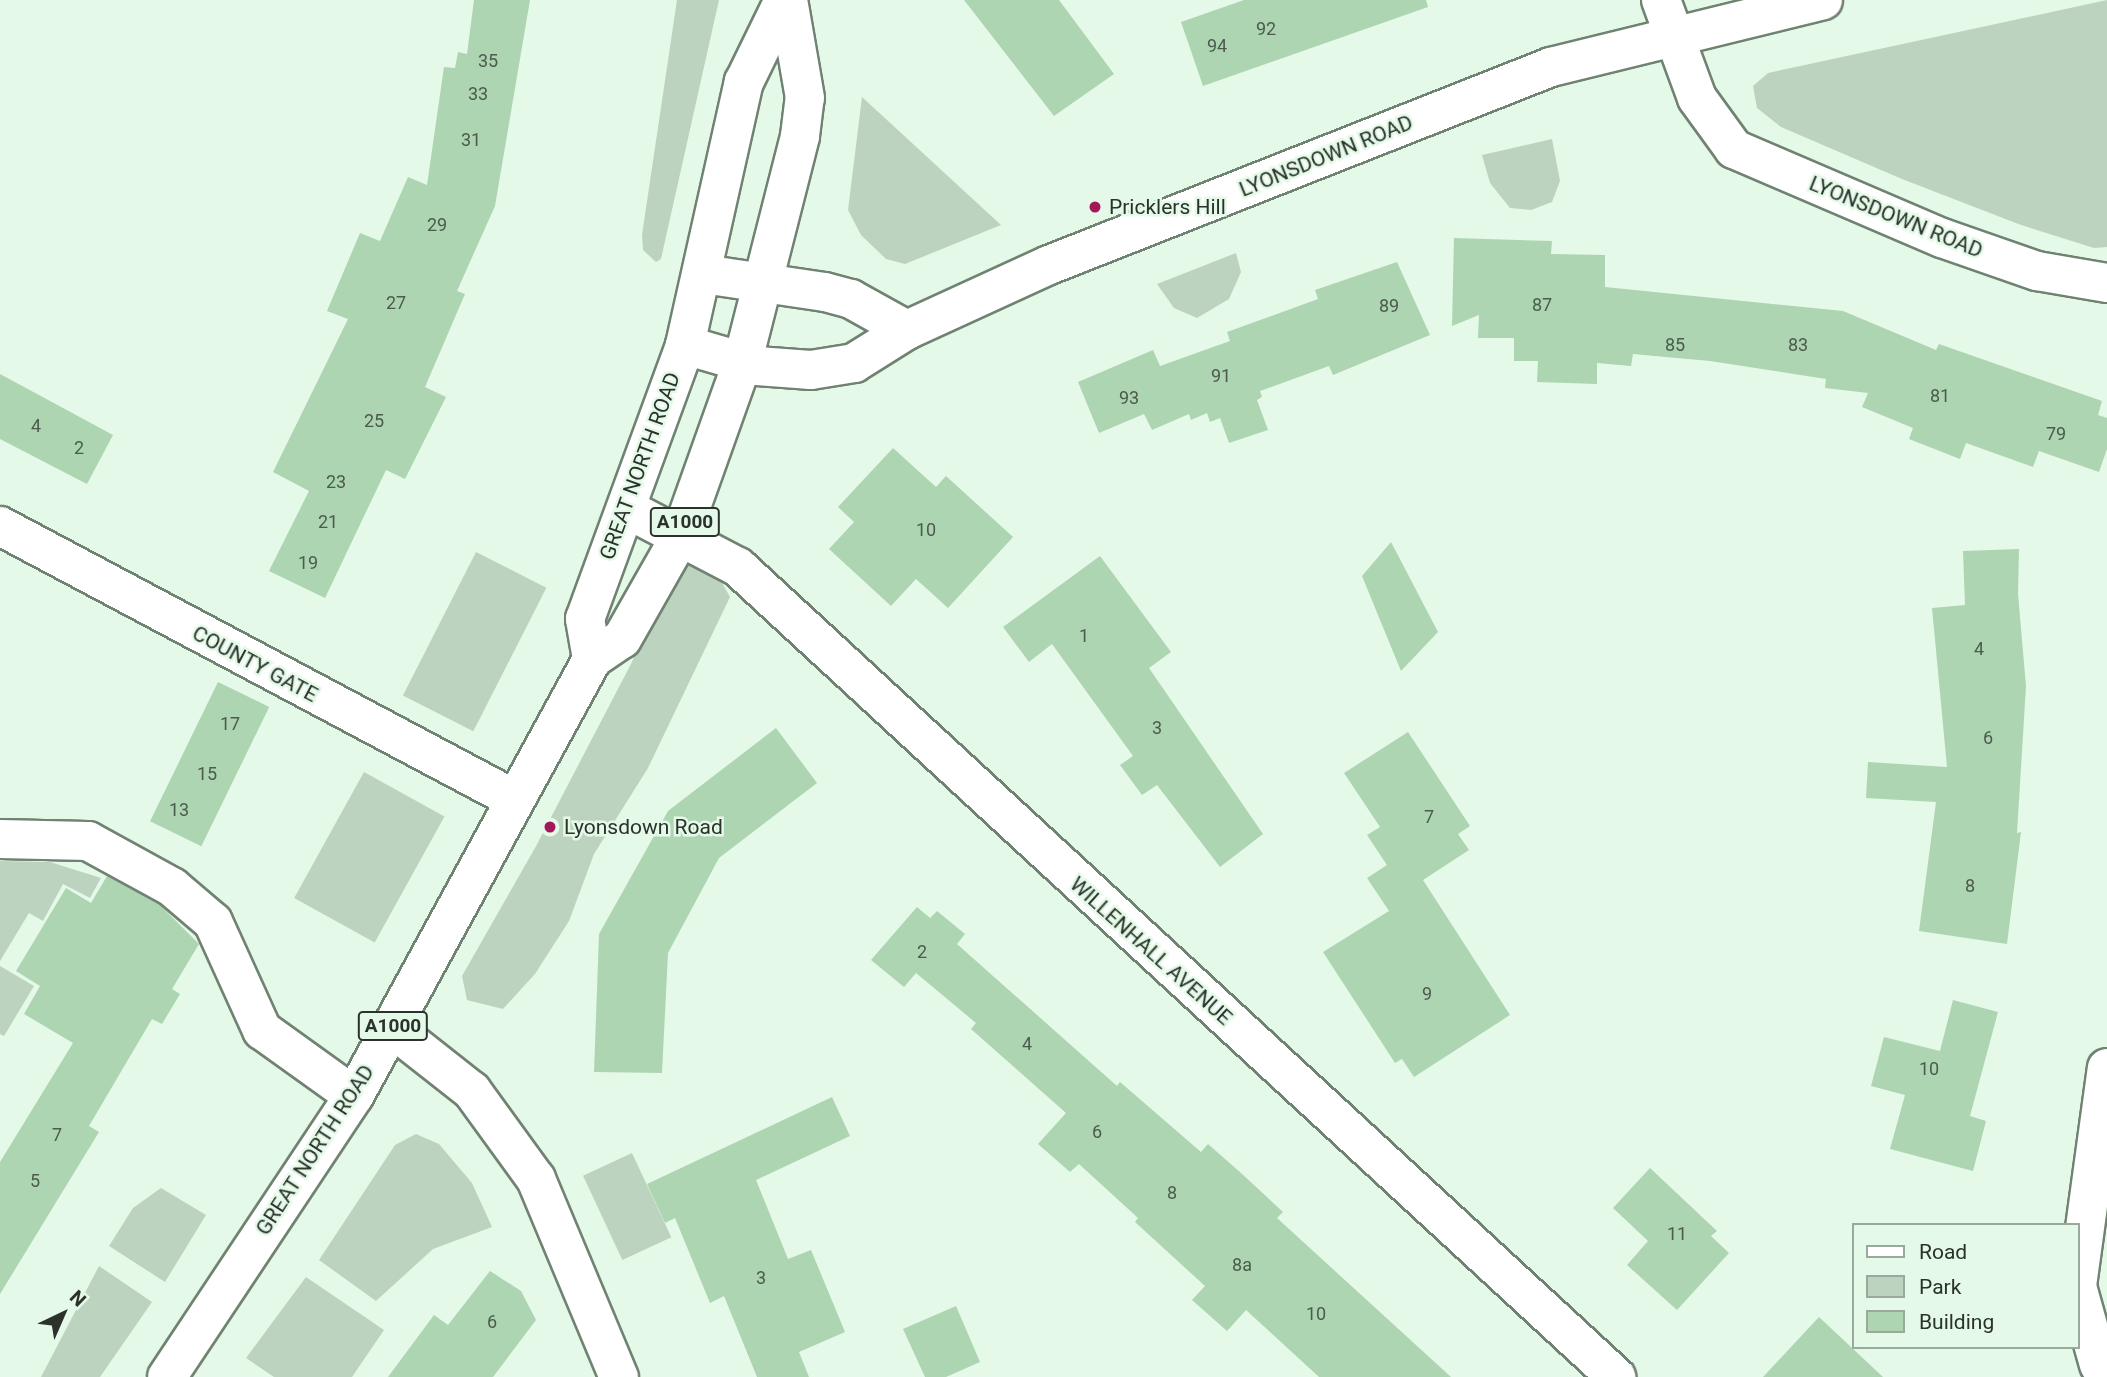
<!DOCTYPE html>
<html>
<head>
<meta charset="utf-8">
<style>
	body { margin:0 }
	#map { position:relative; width:2107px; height:1377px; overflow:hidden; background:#e4f9e7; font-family:Roboto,sans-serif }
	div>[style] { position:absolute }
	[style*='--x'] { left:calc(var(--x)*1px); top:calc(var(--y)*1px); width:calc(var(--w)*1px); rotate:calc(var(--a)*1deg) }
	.green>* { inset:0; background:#bcd4bf; transform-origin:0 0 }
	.building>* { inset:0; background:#add5b2; transform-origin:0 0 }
	.roads { filter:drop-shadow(2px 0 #708272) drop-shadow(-2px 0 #708272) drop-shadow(0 2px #708272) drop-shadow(0 -2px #708272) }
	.minor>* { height:38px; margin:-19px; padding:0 19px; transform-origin:19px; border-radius:19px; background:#fff }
	.secondary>* { height:38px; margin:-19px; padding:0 19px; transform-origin:19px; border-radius:19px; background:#fff }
	.primary>* { height:38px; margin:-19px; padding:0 19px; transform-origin:19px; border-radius:19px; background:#fff }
	.dots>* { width:19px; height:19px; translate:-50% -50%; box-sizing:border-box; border:4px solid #e4f9e7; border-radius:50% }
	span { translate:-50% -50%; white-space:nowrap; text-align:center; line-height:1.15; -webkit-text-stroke:5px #e4f9e7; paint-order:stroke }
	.number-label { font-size:18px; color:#4b5b4d }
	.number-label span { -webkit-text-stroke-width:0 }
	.shield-label span { padding:2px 5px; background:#e4f9e7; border:2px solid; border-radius:5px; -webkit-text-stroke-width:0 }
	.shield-label { font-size:19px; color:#2a322b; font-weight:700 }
	.street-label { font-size:21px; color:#2a322b }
	.poi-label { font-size:21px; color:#2a322b }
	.left { translate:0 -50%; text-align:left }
	.legend { position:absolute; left:1852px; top:1223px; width:228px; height:126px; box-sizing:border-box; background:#e4f9e7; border:2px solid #9aa99c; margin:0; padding:9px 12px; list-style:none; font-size:21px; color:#2a322b }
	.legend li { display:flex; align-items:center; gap:14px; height:35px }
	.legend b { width:35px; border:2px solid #9aa99c }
	.north { position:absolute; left:28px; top:1279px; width:70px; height:70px; -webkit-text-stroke:5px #e4f9e7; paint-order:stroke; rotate:44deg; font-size:19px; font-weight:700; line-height:28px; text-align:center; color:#2a322b }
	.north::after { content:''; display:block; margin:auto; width:24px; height:32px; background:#2a322b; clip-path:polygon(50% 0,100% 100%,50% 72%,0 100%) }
</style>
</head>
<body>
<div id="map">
	<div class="green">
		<i style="clip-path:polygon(677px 0,719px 0,661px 259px,656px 262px,643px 250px,642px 235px)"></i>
		<i style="clip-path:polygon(2107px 0,2107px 247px,2094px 248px,2021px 225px,1902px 179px,1781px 127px,1757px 108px,1753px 86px,1768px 73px)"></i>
		<i style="clip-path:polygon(862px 97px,1001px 225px,905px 264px,886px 259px,861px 235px,848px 210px)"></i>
		<i style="clip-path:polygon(1552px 139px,1560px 181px,1552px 202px,1531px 210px,1510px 208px,1490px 183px,1482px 155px)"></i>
		<i style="clip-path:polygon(1236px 253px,1241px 272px,1229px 299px,1197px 318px,1174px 308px,1157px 284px)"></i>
		<i style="left:476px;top:552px;width:79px;height:161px;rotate:27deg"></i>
		<i style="clip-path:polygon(687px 561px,716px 572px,730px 597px,648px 768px,594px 854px,569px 921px,535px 974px,503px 1009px,467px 1000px,462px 976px,535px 848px,632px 662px,663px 584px)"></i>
		<i style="left:364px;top:772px;width:92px;height:144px;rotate:29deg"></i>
		<i style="clip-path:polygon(0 861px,50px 862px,101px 878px,90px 898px,63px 884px,43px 921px,29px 913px,0 961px)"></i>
		<i style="clip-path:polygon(0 966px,34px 986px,4px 1036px,0 1034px)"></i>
		<i style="clip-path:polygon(416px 1134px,439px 1144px,472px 1183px,492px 1227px,433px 1249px,376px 1301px,319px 1260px,395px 1145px)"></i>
		<i style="left:632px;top:1153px;width:93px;height:54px;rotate:65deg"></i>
		<i style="clip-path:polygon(161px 1188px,206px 1215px,165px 1282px,109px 1246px,133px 1208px)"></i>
		<i style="clip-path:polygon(99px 1266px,152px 1302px,100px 1377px,41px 1377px)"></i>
		<i style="clip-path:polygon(306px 1277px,384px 1330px,352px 1377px,274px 1377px,246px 1358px)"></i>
	</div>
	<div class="building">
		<i style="clip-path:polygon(474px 0,530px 0,495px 206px,457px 291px,465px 294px,425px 387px,446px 397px,405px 479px,386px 470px,325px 598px,269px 571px,309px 491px,273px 472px,348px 319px,327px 311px,360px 233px,380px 241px,408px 177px,427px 185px,444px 67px,455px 68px,458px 52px,467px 54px)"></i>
		<i style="clip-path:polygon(964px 0,1059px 0,1114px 74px,1054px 116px)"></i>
		<i style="clip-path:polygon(1244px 0,1426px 0,1428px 7px,1203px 86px,1181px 22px)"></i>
		<i style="clip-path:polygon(1454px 238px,1552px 241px,1551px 254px,1605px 255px,1605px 287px,1843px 311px,1936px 350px,1939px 344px,2102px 401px,2098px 415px,2107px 418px,2107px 449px,2099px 472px,2039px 451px,2033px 467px,1966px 443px,1960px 459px,1909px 439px,1913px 428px,1862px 407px,1868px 393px,1825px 388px,1826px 379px,1710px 361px,1633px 354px,1631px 366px,1597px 363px,1597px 384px,1537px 382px,1538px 361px,1514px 361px,1514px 338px,1478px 338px,1479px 315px,1452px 326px)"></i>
		<i style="clip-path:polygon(1397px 262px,1430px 335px,1333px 375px,1329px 366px,1260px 391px,1262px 397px,1257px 400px,1268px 430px,1229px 443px,1220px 418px,1210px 422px,1207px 413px,1191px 420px,1189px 414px,1152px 430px,1144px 414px,1099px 433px,1078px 382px,1153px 350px,1160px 366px,1230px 341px,1227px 332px,1318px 299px,1315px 290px)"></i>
		<i style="clip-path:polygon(0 374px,113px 435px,87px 484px,0 439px)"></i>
		<i style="clip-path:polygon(893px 448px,936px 487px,946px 476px,1013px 537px,948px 608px,916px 579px,891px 606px,829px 549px,854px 522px,838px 507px)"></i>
		<i style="clip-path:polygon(1391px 542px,1438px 632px,1401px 671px,1362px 576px)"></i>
		<i style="clip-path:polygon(2019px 549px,2018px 594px,2026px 686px,2017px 833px,2021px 832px,2007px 944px,1919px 931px,1936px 802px,1866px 798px,1868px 762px,1947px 767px,1932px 608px,1965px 605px,1963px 551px)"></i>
		<i style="clip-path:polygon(1100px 556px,1171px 652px,1149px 668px,1263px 834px,1220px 867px,1157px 785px,1142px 795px,1120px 765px,1133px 756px,1052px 644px,1029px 662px,1003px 627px)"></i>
		<i style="left:218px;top:682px;width:57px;height:155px;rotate:26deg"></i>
		<i style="clip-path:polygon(776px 728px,817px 783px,719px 858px,668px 953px,662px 1073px,594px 1072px,599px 934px,668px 811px)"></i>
		<i style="clip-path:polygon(1408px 732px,1470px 826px,1458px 834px,1469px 850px,1423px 880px,1510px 1015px,1414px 1077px,1402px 1059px,1395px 1063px,1323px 952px,1389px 911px,1367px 878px,1387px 865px,1367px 835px,1380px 827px,1344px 773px)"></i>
		<i style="clip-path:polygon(107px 876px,160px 905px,199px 944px,172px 989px,180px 994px,162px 1024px,152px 1019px,89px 1126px,99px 1132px,0 1294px,0 1162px,73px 1043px,24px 1014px,40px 986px,16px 971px,66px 888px,91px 903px)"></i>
		<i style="clip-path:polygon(917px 907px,930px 918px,937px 911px,965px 934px,957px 944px,1117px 1086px,1120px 1082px,1201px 1152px,1208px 1144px,1241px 1173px,1283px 1212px,1277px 1218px,1451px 1377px,1319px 1377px,1246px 1310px,1227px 1331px,1192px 1300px,1205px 1286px,1135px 1222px,1138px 1218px,1079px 1164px,1070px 1172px,1038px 1144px,1066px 1113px,971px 1029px,976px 1023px,916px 973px,904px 987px,871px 960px)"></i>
		<i style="clip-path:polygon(1953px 1000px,1998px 1012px,1970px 1116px,1986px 1121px,1973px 1171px,1890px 1149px,1905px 1095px,1871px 1086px,1884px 1037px,1940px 1051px)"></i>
		<i style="clip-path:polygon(832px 1097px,850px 1136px,756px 1180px,788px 1259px,811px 1250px,845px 1332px,799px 1352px,809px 1377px,757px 1377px,724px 1296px,710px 1303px,675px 1218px,665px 1223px,647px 1184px)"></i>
		<i style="clip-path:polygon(1650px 1168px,1717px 1231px,1711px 1236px,1729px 1253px,1677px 1310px,1627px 1265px,1648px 1241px,1613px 1208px)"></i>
		<i style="clip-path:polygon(490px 1271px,521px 1291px,536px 1320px,493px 1377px,388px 1377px,434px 1315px,448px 1325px)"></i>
		<i style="clip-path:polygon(956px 1306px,980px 1362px,946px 1377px,925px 1377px,903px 1329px)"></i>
		<i style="clip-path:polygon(1819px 1317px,1883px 1377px,1763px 1377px)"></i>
	</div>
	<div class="roads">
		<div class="minor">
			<i style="--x:1661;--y:0;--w:104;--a:69.8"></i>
			<i style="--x:1697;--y:98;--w:63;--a:54"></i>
			<i style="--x:1734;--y:149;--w:226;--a:23.2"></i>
			<i style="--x:1942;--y:238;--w:101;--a:19.2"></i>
			<i style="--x:2037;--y:271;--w:71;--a:9.7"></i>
			<i style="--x:627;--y:509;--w:125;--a:27.6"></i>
			<i style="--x:738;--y:567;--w:1195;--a:42.69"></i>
			<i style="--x:0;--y:526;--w:580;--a:27.98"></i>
			<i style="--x:0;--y:839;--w:88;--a:1.3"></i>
			<i style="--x:88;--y:841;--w:96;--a:28.7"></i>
			<i style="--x:172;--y:887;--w:54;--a:40.5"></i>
			<i style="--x:213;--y:922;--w:119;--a:65.6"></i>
			<i style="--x:262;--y:1030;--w:113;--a:35.7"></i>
			<i style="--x:392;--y:1028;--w:102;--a:38.2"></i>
			<i style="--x:472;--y:1091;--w:109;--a:54"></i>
			<i style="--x:536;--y:1179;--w:215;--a:67.3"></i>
			<i style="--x:2099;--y:1365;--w:82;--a:-105.6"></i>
			<i style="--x:2077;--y:1286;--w:220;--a:-82.2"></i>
		</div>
		<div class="secondary">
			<i style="--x:703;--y:274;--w:123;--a:8.4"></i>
			<i style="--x:825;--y:292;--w:27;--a:15"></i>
			<i style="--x:851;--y:299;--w:64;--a:29"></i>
			<i style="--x:685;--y:345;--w:75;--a:16.3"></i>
			<i style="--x:757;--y:366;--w:54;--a:4.2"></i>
			<i style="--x:811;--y:370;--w:44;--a:-9.2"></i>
			<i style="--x:854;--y:363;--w:62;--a:-31.9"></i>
			<i style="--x:907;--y:330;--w:156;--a:-24.6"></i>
			<i style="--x:1049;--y:265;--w:540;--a:-21.53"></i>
			<i style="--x:1551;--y:67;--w:280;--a:-13.8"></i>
		</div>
		<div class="primary">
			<i style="--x:592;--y:659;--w:41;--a:-99.9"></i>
			<i style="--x:585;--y:619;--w:292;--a:-69.9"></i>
			<i style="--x:685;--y:345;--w:270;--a:-77.4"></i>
			<i style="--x:744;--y:82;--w:91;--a:-64"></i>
			<i style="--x:167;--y:1377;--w:338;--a:-56.4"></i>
			<i style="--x:354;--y:1096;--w:498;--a:-61.4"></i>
			<i style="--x:592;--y:659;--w:36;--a:-34"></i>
			<i style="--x:622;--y:639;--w:120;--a:-60.4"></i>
			<i style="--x:681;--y:535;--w:182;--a:-70.4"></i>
			<i style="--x:742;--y:364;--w:235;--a:-75.7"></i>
			<i style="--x:800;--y:136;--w:38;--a:-83"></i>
			<i style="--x:805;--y:98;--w:99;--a:-99.8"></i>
		</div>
	</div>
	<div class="dots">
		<i style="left:1095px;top:207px;background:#a5175b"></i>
		<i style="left:550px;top:827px;background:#a5175b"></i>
	</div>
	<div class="number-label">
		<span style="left:1266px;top:29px">92</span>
		<span style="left:1217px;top:46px">94</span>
		<span style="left:488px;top:61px">35</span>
		<span style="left:478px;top:94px">33</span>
		<span style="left:471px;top:140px">31</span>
		<span style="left:437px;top:225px">29</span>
		<span style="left:396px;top:303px">27</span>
		<span style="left:1542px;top:305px">87</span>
		<span style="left:1389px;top:306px">89</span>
		<span style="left:1675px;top:345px">85</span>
		<span style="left:1798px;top:345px">83</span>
		<span style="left:1221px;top:376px">91</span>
		<span style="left:1940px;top:396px">81</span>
		<span style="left:1129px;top:398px">93</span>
		<span style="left:374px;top:421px">25</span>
		<span style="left:36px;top:426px">4</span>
		<span style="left:2056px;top:434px">79</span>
		<span style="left:79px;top:448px">2</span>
		<span style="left:336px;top:482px">23</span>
		<span style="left:328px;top:522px">21</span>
		<span style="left:926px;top:530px">10</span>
		<span style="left:308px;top:563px">19</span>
		<span style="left:1084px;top:636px">1</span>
		<span style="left:1979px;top:649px">4</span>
		<span style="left:230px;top:724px">17</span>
		<span style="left:1157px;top:728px">3</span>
		<span style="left:1988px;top:738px">6</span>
		<span style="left:207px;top:774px">15</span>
		<span style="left:179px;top:810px">13</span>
		<span style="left:1429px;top:817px">7</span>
		<span style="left:1970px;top:886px">8</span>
		<span style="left:922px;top:952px">2</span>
		<span style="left:1427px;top:994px">9</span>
		<span style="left:1027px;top:1044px">4</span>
		<span style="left:1929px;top:1069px">10</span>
		<span style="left:1097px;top:1132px">6</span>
		<span style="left:57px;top:1135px">7</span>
		<span style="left:35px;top:1181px">5</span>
		<span style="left:1172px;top:1193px">8</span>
		<span style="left:1677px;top:1234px">11</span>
		<span style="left:1242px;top:1265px">8a</span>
		<span style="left:761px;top:1278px">3</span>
		<span style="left:1316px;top:1314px">10</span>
		<span style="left:492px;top:1322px">6</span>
	</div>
	<div class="shield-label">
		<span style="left:685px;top:522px">A1000</span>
		<span style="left:393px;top:1026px">A1000</span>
	</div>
	<div class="street-label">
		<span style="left:1326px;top:156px;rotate:-22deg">LYONSDOWN ROAD</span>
		<span style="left:1896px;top:217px;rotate:22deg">LYONSDOWN ROAD</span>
		<span style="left:640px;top:466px;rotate:-70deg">GREAT NORTH ROAD</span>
		<span style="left:255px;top:664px;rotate:28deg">COUNTY GATE</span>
		<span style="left:1151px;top:951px;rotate:42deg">WILLENHALL AVENUE</span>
		<span style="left:315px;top:1150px;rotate:-57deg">GREAT NORTH ROAD</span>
	</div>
	<div class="poi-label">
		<span class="left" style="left:1109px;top:207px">Pricklers Hill</span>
		<span class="left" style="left:564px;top:827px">Lyonsdown Road</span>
	</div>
	<ul class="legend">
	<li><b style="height:9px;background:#fff"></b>Road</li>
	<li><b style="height:19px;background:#bcd4bf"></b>Park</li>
	<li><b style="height:19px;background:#add5b2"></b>Building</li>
	</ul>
	<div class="north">N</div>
</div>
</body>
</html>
